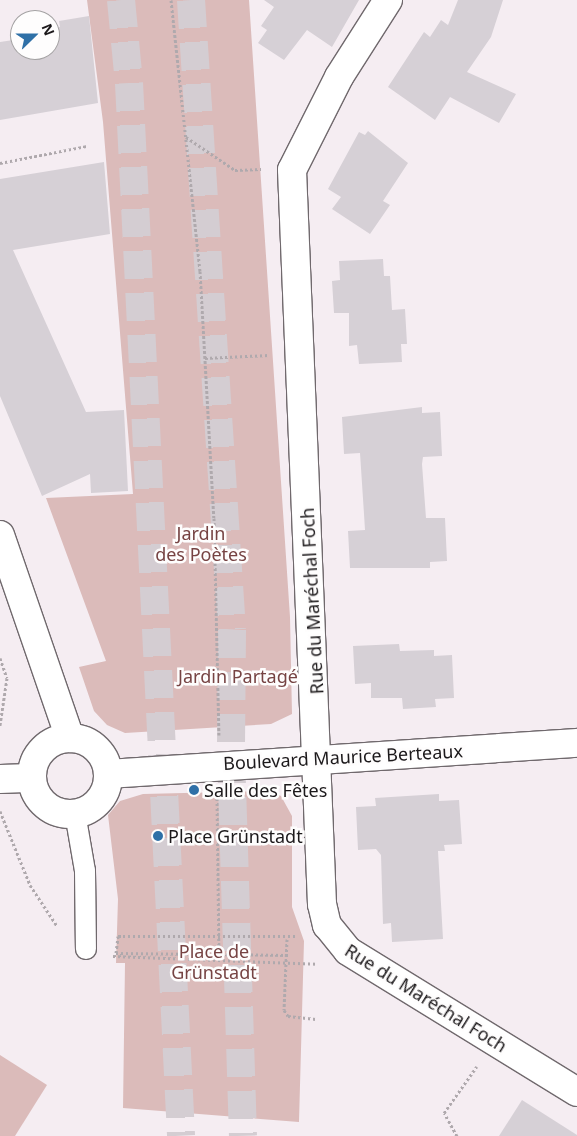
<!DOCTYPE html>
<html>
<head>
<meta charset="utf-8">
<style>
	body { margin:0 }
	#map { position:relative; width:577px; height:1136px; overflow:hidden; background:#f5edf2; font-family:"Noto Sans",sans-serif }
	div>[style] { position:absolute }
	[style*='--x'] { left:calc(var(--x)*1px); top:calc(var(--y)*1px); width:calc(var(--w)*1px); rotate:calc(var(--a)*1deg) }
	.green>* { inset:0; background:#dbbbba }
	.building>* { inset:0; background:#d6d0d6 }
	.motorway-tunnel>* { height:28px; margin-top:-14px; transform-origin:0; background:repeating-linear-gradient(90deg,#d4cdd2 0 28px,transparent 0 42px) }
	.path>* { height:3px; margin-top:-1.5px; transform-origin:0; background:repeating-linear-gradient(90deg,#afa9ad 0 2.5px,transparent 0 5px) }
	.roads { filter:drop-shadow(1px 0 #70696d) drop-shadow(-1px 0 #70696d) drop-shadow(0 1px #70696d) drop-shadow(0 -1px #70696d) }
	.service>* { height:20px; margin:-10px; padding:0 10px; transform-origin:10px; border-radius:10px; background:#fff }
	.minor>* { height:28px; margin:-14px; padding:0 14px; transform-origin:14px; border-radius:14px; background:#fff }
	.minor>.ring { margin:-14px; padding:0; box-sizing:content-box; background:none; border:28px solid #fff; border-radius:50% }
	.dots>* { width:14px; height:14px; translate:-50% -50%; box-sizing:border-box; border:2px solid #fefdfd; border-radius:50% }
	span { translate:-50% -50%; white-space:nowrap; text-align:center; line-height:1.15; -webkit-text-stroke:5px #fefdfd; paint-order:stroke }
	.park-label { font-size:18px; color:#764343 }
	.street-label { font-size:18px; color:#1c191b }
	.poi-label { font-size:18px; color:#1c191b }
	.left { translate:0 -50%; text-align:left }
	.north { position:absolute; left:10px; top:10px; width:50px; height:50px; box-sizing:border-box; background:#fefdfd; border:1px solid #a4a2a3; border-radius:50%; rotate:68deg; font-size:14px; font-weight:700; line-height:20px; text-align:center; color:#1c191b }
	.north::after { content:''; display:block; margin:auto; width:18px; height:22px; background:#2f70a7; clip-path:polygon(50% 0,100% 100%,50% 72%,0 100%) }
</style>
</head>
<body>
<div id="map">
	<div class="green">
		<i style="clip-path:polygon(87px 0,249px 0,290px 617px,292px 714px,271px 724px,125px 733px,107px 725px,94px 711px,79px 667px,106px 661px,46px 498px,133px 494px,103px 122px)"></i>
		<i style="clip-path:polygon(272px 791px,281px 796px,292px 816px,292px 907px,304px 941px,299px 1122px,123px 1108px,125px 963px,116px 963px,118px 899px,108px 815px,120px 801px,143px 794px)"></i>
		<i style="clip-path:polygon(0 1055px,47px 1085px,15px 1136px,0 1136px)"></i>
	</div>
	<div class="building">
		<i style="clip-path:polygon(264px 0,359px 0,332px 47px,307px 30px,284px 60px,258px 43px,267px 30px,261px 26px,274px 7px)"></i>
		<i style="clip-path:polygon(458px 0,503px 0,491px 37px,467px 72px,516px 94px,499px 123px,450px 97px,435px 120px,388px 87px,424px 32px,430px 37px,441px 20px,448px 25px)"></i>
		<i style="clip-path:polygon(89px 16px,98px 103px,0 120px,0 42px,20px 39px,20px 50px,50px 50px,50px 29px,60px 27px,59px 21px)"></i>
		<i style="clip-path:polygon(368px 131px,408px 163px,383px 201px,390px 205px,370px 234px,332px 209px,341px 197px,328px 189px,359px 132px,365px 135px)"></i>
		<i style="clip-path:polygon(104px 162px,110px 234px,13px 250px,86px 412px,124px 410px,128px 491px,91px 493px,90px 474px,42px 496px,0 396px,0 179px)"></i>
		<i style="clip-path:polygon(383px 259px,384px 276px,390px 276px,392px 310px,405px 309px,407px 344px,401px 344px,402px 362px,359px 364px,357px 345px,349px 346px,349px 313px,334px 313px,332px 281px,340px 280px,339px 261px)"></i>
		<i style="clip-path:polygon(422px 407px,422px 413px,440px 412px,442px 456px,423px 457px,422px 464px,426px 518px,445px 518px,447px 561px,430px 562px,430px 568px,350px 568px,348px 531px,365px 530px,364px 514px,360px 453px,344px 454px,342px 417px)"></i>
		<i style="clip-path:polygon(399px 644px,400px 651px,434px 650px,434px 656px,452px 655px,454px 698px,435px 699px,436px 707px,403px 709px,402px 698px,371px 698px,371px 683px,355px 684px,353px 646px)"></i>
		<i style="clip-path:polygon(439px 794px,439px 801px,459px 800px,462px 844px,444px 845px,445px 851px,438px 851px,443px 939px,392px 942px,391px 923px,383px 924px,381px 855px,376px 849px,358px 850px,356px 807px,376px 806px,375px 798px)"></i>
		<i style="clip-path:polygon(522px 1100px,577px 1135px,577px 1136px,499px 1136px)"></i>
	</div>
	<div class="motorway-tunnel">
		<i style="--x:121;--y:0;--w:83;--a:84.5"></i>
		<i style="--x:129;--y:83;--w:1054;--a:87.17"></i>
		<i style="--x:191;--y:0;--w:631;--a:86.28"></i>
		<i style="--x:232;--y:630;--w:125;--a:90.5"></i>
		<i style="--x:231;--y:755;--w:381;--a:88.2"></i>
	</div>
	<div class="path">
		<i style="--x:171;--y:0;--w:273;--a:83.9"></i>
		<i style="--x:200;--y:271;--w:247;--a:86.8"></i>
		<i style="--x:214;--y:518;--w:217;--a:88.7"></i>
		<i style="--x:186;--y:137;--w:59;--a:34"></i>
		<i style="--x:235;--y:170;--w:26;--a:-2"></i>
		<i style="--x:0;--y:163;--w:89;--a:-11.1"></i>
		<i style="--x:205;--y:358;--w:64;--a:-2.7"></i>
		<i style="--x:0;--y:658;--w:21;--a:71"></i>
		<i style="--x:7;--y:678;--w:48;--a:98.5"></i>
		<i style="--x:217;--y:798;--w:157;--a:89.3"></i>
		<i style="--x:0;--y:811;--w:80;--a:67.9"></i>
		<i style="--x:30;--y:885;--w:49;--a:56.6"></i>
		<i style="--x:287;--y:939;--w:71;--a:92.4"></i>
		<i style="--x:284;--y:1010;--w:7;--a:56"></i>
		<i style="--x:288;--y:1016;--w:28;--a:6"></i>
		<i style="--x:288;--y:955;--w:172;--a:-179.3"></i>
		<i style="--x:116;--y:953;--w:17;--a:-83"></i>
		<i style="--x:118;--y:936;--w:179;--a:0"></i>
		<i style="--x:113;--y:956;--w:204;--a:2.2"></i>
		<i style="--x:457;--y:1136;--w:26;--a:-119"></i>
		<i style="--x:444;--y:1113;--w:57;--a:-54.9"></i>
	</div>
	<div class="roads">
		<div class="service">
			<i style="--x:75;--y:813;--w:59;--a:80.2"></i>
			<i style="--x:85;--y:871;--w:78;--a:89.3"></i>
		</div>
		<div class="minor">
			<i style="--x:388;--y:0;--w:91;--a:122.5"></i>
			<i style="--x:339;--y:77;--w:104;--a:116.8"></i>
			<i style="--x:292;--y:170;--w:735;--a:87.66"></i>
			<i style="--x:322;--y:904;--w:22;--a:77"></i>
			<i style="--x:327;--y:925;--w:33;--a:51"></i>
			<i style="--x:348;--y:951;--w:269;--a:31.6"></i>
			<i style="--x:0;--y:535;--w:215;--a:71"></i>
			<i class="ring" style="left:32px;top:738px;width:48px;height:48px"></i>
			<i style="--x:108;--y:774;--w:470;--a:-3.8"></i>
			<i style="--x:0;--y:779;--w:32;--a:-2"></i>
		</div>
	</div>
	<div class="dots">
		<i style="left:194px;top:790px;background:#2f70a7"></i>
		<i style="left:158px;top:836px;background:#2f70a7"></i>
	</div>
	<div class="park-label">
		<span style="left:201px;top:544px">Jardin<br>des Poètes</span>
		<span style="left:238px;top:676px">Jardin Partagé</span>
		<span style="left:214px;top:962px">Place de<br>Grünstadt</span>
	</div>
	<div class="street-label">
		<span style="left:312px;top:601px;rotate:-93deg">Rue du Maréchal Foch</span>
		<span style="left:343px;top:757px;rotate:-3deg">Boulevard Maurice Berteaux</span>
		<span style="left:426px;top:998px;rotate:32deg">Rue du Maréchal Foch</span>
	</div>
	<div class="poi-label">
		<span class="left" style="left:204px;top:790px">Salle des Fêtes</span>
		<span class="left" style="left:168px;top:836px">Place Grünstadt</span>
	</div>
	<div class="north">N</div>
</div>
</body>
</html>
